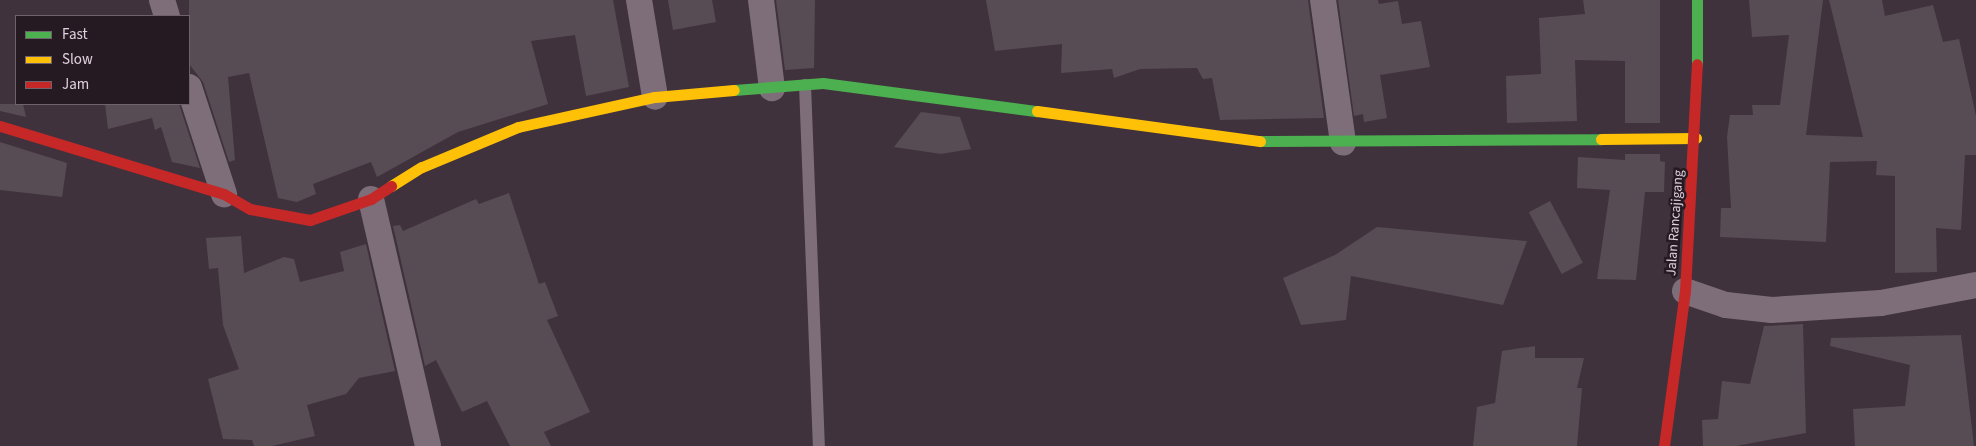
<!DOCTYPE html>
<html>
<head>
<meta charset="utf-8">
<style>
	body { margin:0 }
	#map { position:relative; width:1976px; height:446px; overflow:hidden; background:#40323c; font-family:"Source Sans 3",sans-serif }
	div>[style] { position:absolute }
	[style*='--x'] { left:calc(var(--x)*1px); top:calc(var(--y)*1px); width:calc(var(--w)*1px); rotate:calc(var(--a)*1deg) }
	.building>* { inset:0; background:#574b54; transform-origin:0 0 }
	.lane>* { height:12px; margin:-6px; padding:0 6px; transform-origin:6px; border-radius:6px; background:#7d6e7a }
	.street>* { height:26px; margin:-13px; padding:0 13px; transform-origin:13px; border-radius:13px; background:#7d6e7a }
	.fast>* { height:11px; margin:-5.5px; padding:0 5.5px; transform-origin:5.5px; border-radius:5.5px; background:#4caf50 }
	.slow>* { height:11px; margin:-5.5px; padding:0 5.5px; transform-origin:5.5px; border-radius:5.5px; background:#ffc107 }
	.jam>* { height:11px; margin:-5.5px; padding:0 5.5px; transform-origin:5.5px; border-radius:5.5px; background:#c62828 }
	span { translate:-50% -50%; white-space:nowrap; text-align:center; line-height:1.15; -webkit-text-stroke:5px #251922; paint-order:stroke }
	.street-label { font-size:14px; color:#e1d0dd }
	.legend { position:absolute; left:15px; top:15px; width:175px; height:90px; box-sizing:border-box; background:#251922; border:1px solid #70626d; margin:0; padding:6px 9px; list-style:none; font-size:15px; color:#e1d0dd }
	.legend li { display:flex; align-items:center; gap:10px; height:25px }
	.legend b { width:25px; border:1px solid #70626d }
</style>
</head>
<body>
<div id="map">
	<div class="building">
		<i style="clip-path:polygon(189px 0,613px 0,629px 87px,586px 96px,575px 35px,531px 41px,548px 104px,458px 132px,377px 177px,371px 162px,313px 184px,316px 194px,297px 202px,278px 198px,249px 73px,228px 77px,235px 160px,229px 162px,203px 82px,189px 64px)"></i>
		<i style="clip-path:polygon(668px 0,712px 0,716px 22px,673px 30px)"></i>
		<i style="clip-path:polygon(776px 0,815px 0,814px 68px,785px 70px)"></i>
		<i style="clip-path:polygon(986px 0,1308px 0,1324px 118px,1220px 120px,1212px 78px,1203px 79px,1197px 68px,1140px 69px,1114px 78px,1112px 69px,1061px 73px,1062px 44px,995px 51px)"></i>
		<i style="clip-path:polygon(1338px 0,1378px 0,1379px 4px,1398px 1px,1402px 24px,1421px 21px,1430px 67px,1380px 75px,1387px 118px,1364px 122px,1363px 114px,1354px 116px)"></i>
		<i style="clip-path:polygon(1583px 0,1660px 0,1660px 123px,1625px 123px,1625px 61px,1575px 60px,1577px 121px,1507px 123px,1506px 76px,1541px 74px,1539px 18px,1585px 14px)"></i>
		<i style="clip-path:polygon(1749px 0,1823px 0,1806px 135px,1863px 137px,1829px 0,1882px 0,1885px 16px,1933px 5px,1943px 42px,1959px 39px,1976px 116px,1976px 155px,1965px 155px,1961px 230px,1936px 228px,1937px 272px,1895px 273px,1895px 176px,1876px 175px,1877px 161px,1830px 162px,1826px 242px,1720px 237px,1721px 208px,1731px 208px,1727px 137px,1730px 115px,1753px 115px,1752px 105px,1780px 105px,1789px 35px,1752px 37px)"></i>
		<i style="clip-path:polygon(0 104px,23px 104px,26px 117px,0 111px)"></i>
		<i style="clip-path:polygon(105px 104px,179px 104px,200px 168px,172px 162px,161px 127px,155px 130px,152px 118px,108px 129px)"></i>
		<i style="clip-path:polygon(921px 112px,960px 117px,971px 149px,941px 154px,894px 147px)"></i>
		<i style="clip-path:polygon(0 142px,67px 163px,62px 197px,0 190px)"></i>
		<i style="clip-path:polygon(1625px 154px,1660px 154px,1660px 161px,1665px 162px,1664px 192px,1645px 192px,1636px 280px,1597px 279px,1610px 190px,1577px 188px,1578px 157px,1625px 160px)"></i>
		<i style="clip-path:polygon(509px 193px,539px 284px,545px 282px,558px 316px,547px 320px,590px 412px,544px 432px,551px 446px,510px 446px,487px 401px,462px 412px,436px 360px,425px 366px,393px 226px,400px 225px,403px 231px,476px 199px,479px 204px)"></i>
		<i style="left:1550px;top:201px;width:70px;height:24px;rotate:62deg"></i>
		<i style="clip-path:polygon(1377px 227px,1527px 241px,1503px 305px,1351px 276px,1346px 320px,1301px 325px,1283px 278px,1335px 255px)"></i>
		<i style="clip-path:polygon(241px 236px,244px 273px,284px 257px,294px 259px,300px 282px,344px 271px,340px 252px,366px 244px,395px 371px,359px 378px,346px 394px,307px 405px,315px 436px,272px 446px,254px 446px,252px 440px,223px 439px,208px 379px,239px 369px,223px 325px,218px 268px,209px 269px,206px 238px)"></i>
		<i style="clip-path:polygon(1803px 324px,1806px 433px,1736px 446px,1703px 446px,1702px 420px,1718px 419px,1722px 381px,1750px 384px,1764px 326px)"></i>
		<i style="clip-path:polygon(1961px 335px,1974px 446px,1855px 446px,1853px 409px,1905px 406px,1910px 365px,1830px 346px,1831px 338px)"></i>
		<i style="clip-path:polygon(1535px 346px,1535px 358px,1584px 358px,1577px 388px,1582px 388px,1577px 446px,1473px 446px,1477px 407px,1495px 403px,1502px 351px)"></i>
	</div>
	<div class="lane">
		<i style="--x:805;--y:85;--w:361;--a:87.8"></i>
	</div>
	<div class="street">
		<i style="--x:162;--y:0;--w:17;--a:73"></i>
		<i style="--x:639;--y:0;--w:98;--a:80.6"></i>
		<i style="--x:761;--y:0;--w:89;--a:82.9"></i>
		<i style="--x:1323;--y:0;--w:144;--a:82"></i>
		<i style="--x:189;--y:87;--w:113;--a:71.9"></i>
		<i style="--x:371;--y:199;--w:253;--a:77"></i>
		<i style="--x:1685;--y:291;--w:43;--a:18.9"></i>
		<i style="--x:1726;--y:305;--w:46;--a:6.2"></i>
		<i style="--x:1772;--y:310;--w:109;--a:-3.7"></i>
		<i style="--x:1881;--y:303;--w:97;--a:-10.7"></i>
	</div>
	<div class="fast">
		<i style="--x:1697;--y:64;--w:64;--a:-90"></i>
		<i style="--x:734;--y:90;--w:89;--a:-4.5"></i>
		<i style="--x:823;--y:83;--w:216;--a:7.5"></i>
		<i style="--x:1260;--y:141;--w:341;--a:-0.3"></i>
	</div>
	<div class="slow">
		<i style="--x:1037;--y:111;--w:225;--a:7.7"></i>
		<i style="--x:1601;--y:139;--w:95;--a:-0.6"></i>
		<i style="--x:391;--y:186;--w:36;--a:-32"></i>
		<i style="--x:422;--y:167;--w:104;--a:-22.6"></i>
		<i style="--x:518;--y:127;--w:140;--a:-12.4"></i>
		<i style="--x:655;--y:97;--w:79;--a:-5.1"></i>
	</div>
	<div class="jam">
		<i style="--x:0;--y:126;--w:234;--a:16.9"></i>
		<i style="--x:224;--y:194;--w:30;--a:30"></i>
		<i style="--x:250;--y:209;--w:61;--a:10.4"></i>
		<i style="--x:310;--y:220;--w:65;--a:-19"></i>
		<i style="--x:371;--y:199;--w:24;--a:-33"></i>
		<i style="--x:1664;--y:446;--w:156;--a:-82.3"></i>
		<i style="--x:1685;--y:291;--w:227;--a:-87"></i>
	</div>
	<div class="street-label">
		<span style="left:1675px;top:223px;rotate:-86deg">Jalan Rancajigang</span>
	</div>
	<ul class="legend">
	<li><b style="height:6px;background:#4caf50"></b>Fast</li>
	<li><b style="height:6px;background:#ffc107"></b>Slow</li>
	<li><b style="height:6px;background:#c62828"></b>Jam</li>
	</ul>
</div>
</body>
</html>
